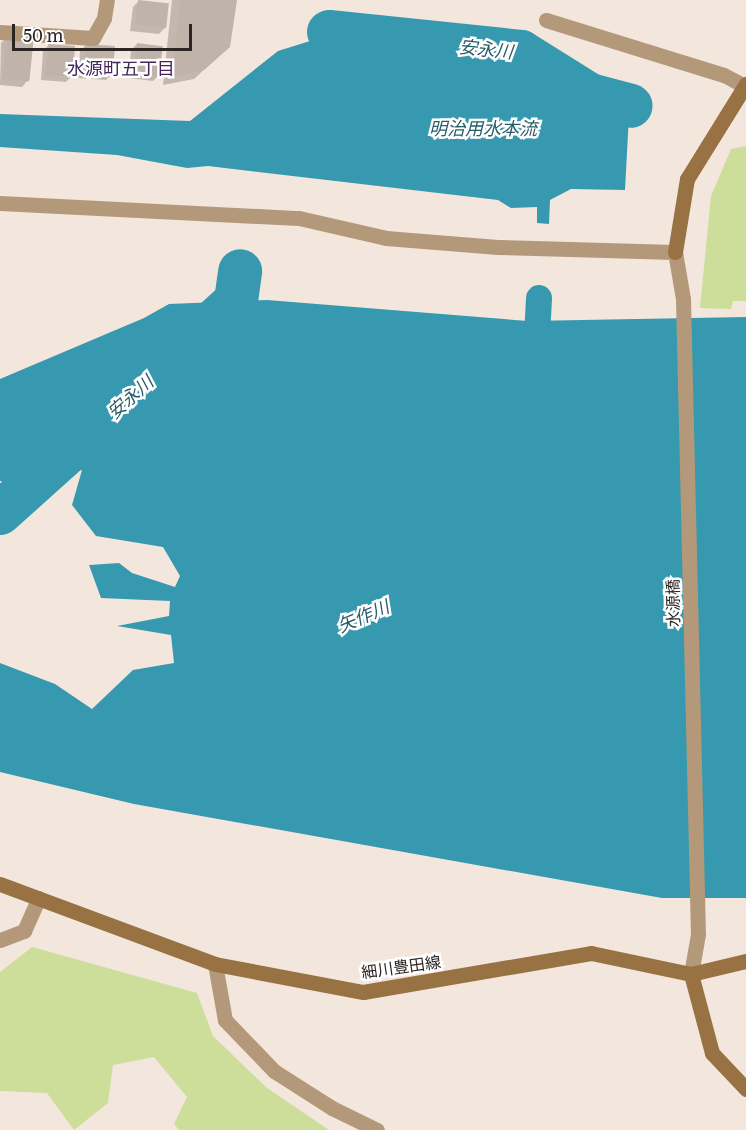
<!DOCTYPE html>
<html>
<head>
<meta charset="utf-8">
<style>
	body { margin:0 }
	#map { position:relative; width:746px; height:1130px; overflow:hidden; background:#f3e6dc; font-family:Literata,"Noto Sans JP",serif }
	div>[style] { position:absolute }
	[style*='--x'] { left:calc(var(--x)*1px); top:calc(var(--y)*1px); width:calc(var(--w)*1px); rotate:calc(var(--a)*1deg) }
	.green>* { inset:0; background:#cdde9a }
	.water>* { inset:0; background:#3799b0 }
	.shadow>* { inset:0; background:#0003 }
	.canal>* { height:26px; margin:-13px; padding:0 13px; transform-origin:13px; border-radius:13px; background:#3799b0 }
	.river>* { height:44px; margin:-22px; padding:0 22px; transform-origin:22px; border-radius:22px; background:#3799b0 }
	.building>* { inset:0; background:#c0b3aa; transform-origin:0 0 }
	.street>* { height:15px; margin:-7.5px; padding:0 7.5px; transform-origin:7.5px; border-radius:7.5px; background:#b3997a }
	.secondary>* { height:15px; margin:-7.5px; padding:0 7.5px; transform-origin:7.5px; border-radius:7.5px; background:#987242 }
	span { translate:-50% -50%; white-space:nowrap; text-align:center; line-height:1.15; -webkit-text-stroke:5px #fff; paint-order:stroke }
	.street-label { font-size:16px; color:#2b2623 }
	.water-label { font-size:18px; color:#275c69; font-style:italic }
	.neighbourhood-label { font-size:18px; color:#46255d }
	.scale { position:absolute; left:12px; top:24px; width:180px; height:27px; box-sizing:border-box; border:3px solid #2b2623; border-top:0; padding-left:8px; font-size:18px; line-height:21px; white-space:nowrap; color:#2b2623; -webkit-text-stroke:4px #fff; paint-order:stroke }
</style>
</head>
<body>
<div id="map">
	<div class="green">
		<i style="clip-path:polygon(746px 146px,746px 301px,733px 301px,731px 309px,700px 308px,711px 196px,731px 149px)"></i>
		<i style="clip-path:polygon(32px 947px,197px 993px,213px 1036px,267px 1088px,329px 1130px,179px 1130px,174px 1124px,187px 1097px,154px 1057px,113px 1065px,108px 1103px,74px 1130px,47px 1093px,0 1091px,0 972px)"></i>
	</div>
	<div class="water">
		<i style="clip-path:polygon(310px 41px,506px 60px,532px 67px,583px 104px,629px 115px,625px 190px,571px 189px,550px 200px,549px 224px,537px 223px,537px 207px,511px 208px,498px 200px,208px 166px,187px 168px,117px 155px,0 147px,0 114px,190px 121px,278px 51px)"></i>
		<i style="clip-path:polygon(267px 300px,528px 321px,746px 317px,746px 898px,662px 898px,134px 804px,0 772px,0 663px,55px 684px,92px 709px,133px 670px,174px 663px,171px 635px,117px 626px,169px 616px,170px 601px,101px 598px,89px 565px,119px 563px,132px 573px,175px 587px,180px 576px,163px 547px,96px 536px,72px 505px,82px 470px,16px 485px,0 481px,0 379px,144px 318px,169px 304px)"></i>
	</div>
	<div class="shadow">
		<i style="clip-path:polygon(172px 0,236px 0,219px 56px,194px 79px,163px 85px)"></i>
		<i style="clip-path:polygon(139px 1px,165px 28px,159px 34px,130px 31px,133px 7px)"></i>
		<i style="clip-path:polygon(7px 37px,28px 80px,22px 87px,0 85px,1px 43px)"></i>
		<i style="clip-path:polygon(137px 44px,159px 75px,153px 81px,129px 78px,131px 50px)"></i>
		<i style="clip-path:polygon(49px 45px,72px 76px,66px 82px,41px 80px,43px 51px)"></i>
		<i style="clip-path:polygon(86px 45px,112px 74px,106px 80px,78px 78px,80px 51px)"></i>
	</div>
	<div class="canal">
		<i style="--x:536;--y:354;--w:56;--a:-86.9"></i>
	</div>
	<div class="river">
		<i style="--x:329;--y:32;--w:193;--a:5.9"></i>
		<i style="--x:521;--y:52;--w:81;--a:31.9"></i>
		<i style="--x:590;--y:95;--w:42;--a:15"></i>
		<i style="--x:191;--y:342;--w:61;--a:-42.3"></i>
		<i style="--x:236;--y:301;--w:30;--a:-82"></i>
		<i style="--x:0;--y:513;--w:109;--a:-42"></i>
	</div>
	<div class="building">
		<i style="left:138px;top:0;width:31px;height:25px;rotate:6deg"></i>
		<i style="clip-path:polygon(180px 0,237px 0,230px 47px,204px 70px,172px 77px)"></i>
		<i style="left:7px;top:35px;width:27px;height:44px;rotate:6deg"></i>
		<i style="left:137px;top:43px;width:26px;height:30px;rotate:7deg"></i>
		<i style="left:48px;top:44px;width:27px;height:31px;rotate:4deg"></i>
		<i style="left:86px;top:44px;width:29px;height:28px;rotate:4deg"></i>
	</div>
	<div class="street">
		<i style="--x:546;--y:20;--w:186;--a:17.2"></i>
		<i style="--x:724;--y:75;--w:24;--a:28"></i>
		<i style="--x:0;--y:32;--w:93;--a:3.7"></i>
		<i style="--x:93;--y:38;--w:23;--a:-61"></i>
		<i style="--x:104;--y:18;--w:18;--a:-81"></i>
		<i style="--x:0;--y:203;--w:299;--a:2.9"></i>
		<i style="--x:299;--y:218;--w:89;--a:12.9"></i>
		<i style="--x:386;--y:238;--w:112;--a:4.6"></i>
		<i style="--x:498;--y:247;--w:177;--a:1.6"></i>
		<i style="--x:675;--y:252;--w:48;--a:80.3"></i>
		<i style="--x:683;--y:299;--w:635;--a:88.65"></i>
		<i style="--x:698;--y:934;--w:41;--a:99.9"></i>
		<i style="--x:0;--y:940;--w:26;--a:-21"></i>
		<i style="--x:24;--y:931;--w:36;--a:-66"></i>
		<i style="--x:215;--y:964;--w:57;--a:79.9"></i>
		<i style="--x:225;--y:1020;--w:71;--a:46.1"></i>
		<i style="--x:274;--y:1071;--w:69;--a:32.5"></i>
		<i style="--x:332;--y:1108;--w:50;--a:26.1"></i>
	</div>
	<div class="secondary">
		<i style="--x:675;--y:252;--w:74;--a:-80.7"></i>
		<i style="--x:687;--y:179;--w:112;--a:-58.2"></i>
		<i style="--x:0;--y:884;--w:229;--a:20.4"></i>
		<i style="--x:215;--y:964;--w:151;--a:10.7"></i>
		<i style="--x:363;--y:992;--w:231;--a:-9.7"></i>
		<i style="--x:591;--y:953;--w:102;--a:11.9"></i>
		<i style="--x:691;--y:974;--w:57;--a:-13.3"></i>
		<i style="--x:691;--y:974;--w:82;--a:75.1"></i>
		<i style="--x:712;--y:1053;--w:50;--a:46.6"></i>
	</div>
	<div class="street-label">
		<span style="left:672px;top:603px;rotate:-91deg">水源橋</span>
		<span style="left:401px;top:966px;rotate:-8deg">細川豊田線</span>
	</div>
	<div class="water-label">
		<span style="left:486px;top:49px;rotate:6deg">安永川</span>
		<span style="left:483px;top:128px">明治用水本流</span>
		<span style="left:130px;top:397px;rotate:-42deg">安永川</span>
		<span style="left:363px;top:616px;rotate:-23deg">矢作川</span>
	</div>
	<div class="neighbourhood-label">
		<span style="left:121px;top:68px">水源町五丁目</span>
	</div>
	<div class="scale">50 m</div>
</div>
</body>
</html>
